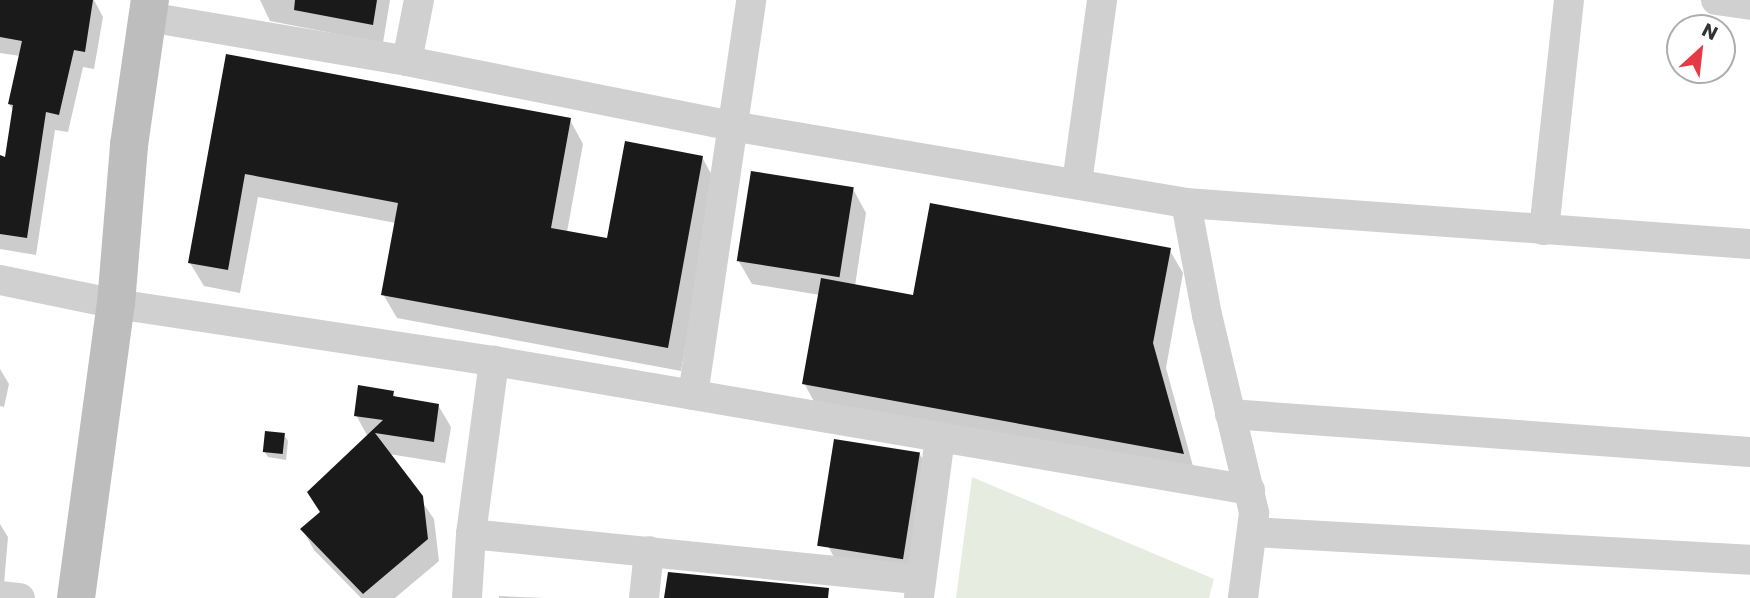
<!DOCTYPE html>
<html>
<head>
<meta charset="utf-8">
<style>
	body { margin:0 }
	#map { position:relative; width:1750px; height:598px; overflow:hidden; background:#fff; font-family:Poppins,sans-serif }
	div>[style] { position:absolute }
	[style*='--x'] { left:calc(var(--x)*1px); top:calc(var(--y)*1px); width:calc(var(--w)*1px); rotate:calc(var(--a)*1deg) }
	.green>* { inset:0; background:#e6ecdf }
	.shadow>* { inset:0; background:#0003 }
	.building>* { inset:0; background:#1a1a1a; transform-origin:0 0 }
	.street>* { height:30px; margin:-15px; padding:0 15px; transform-origin:15px; border-radius:15px; background:#d0d0d0 }
	.secondary>* { height:38px; margin:-19px; padding:0 19px; transform-origin:19px; border-radius:19px; background:#bdbdbd }
	span { translate:-50% -50%; white-space:nowrap; text-align:center; line-height:1.15; -webkit-text-stroke:7px #fff; paint-order:stroke }
	.north { position:absolute; left:1666px; top:14px; width:70px; height:70px; box-sizing:border-box; background:#fff; border:2px solid #adadad; border-radius:50%; rotate:27deg; font-size:19px; font-weight:700; line-height:28px; text-align:center; color:#333 }
	.north::after { content:''; display:block; margin:auto; width:24px; height:32px; background:#e63946; clip-path:polygon(50% 0,100% 100%,50% 72%,0 100%) }
</style>
</head>
<body>
<div id="map">
	<div class="green">
		<i style="clip-path:polygon(972px 477px,1214px 579px,1209px 598px,956px 598px)"></i>
	</div>
	<div class="shadow">
		<i style="clip-path:polygon(0 0,94px 0,103px 17px,94px 69px,83px 67px,68px 132px,55px 130px,36px 255px,0 249px,0 157px,6px 159px,14px 111px,9px 104px,20px 56px,0 53px)"></i>
		<i style="clip-path:polygon(260px 0,390px 0,383px 43px,270px 21px)"></i>
		<i style="clip-path:polygon(227px 56px,570px 120px,583px 144px,567px 232px,608px 240px,702px 157px,715px 181px,681px 371px,397px 318px,383px 294px,396px 223px,258px 197px,240px 293px,204px 286px,190px 263px)"></i>
		<i style="clip-path:polygon(853px 189px,866px 213px,855px 286px,915px 297px,1169px 249px,1183px 273px,1166px 368px,1196px 477px,817px 407px,804px 383px,820px 295px,752px 284px,738px 260px)"></i>
		<i style="clip-path:polygon(0 369px,9px 384px,4px 407px,0 406px)"></i>
		<i style="clip-path:polygon(393px 392px,396px 399px,438px 405px,451px 427px,445px 463px,389px 454px,434px 519px,439px 561px,395px 598px,361px 598px,314px 550px,302px 529px,321px 513px,368px 437px,356px 415px)"></i>
		<i style="clip-path:polygon(284px 435px,288px 441px,286px 460px,268px 457px,264px 451px)"></i>
		<i style="clip-path:polygon(919px 453px,933px 477px,917px 583px,841px 570px,828px 546px)"></i>
		<i style="clip-path:polygon(0 524px,8px 537px,4px 584px,0 584px)"></i>
		<i style="clip-path:polygon(499px 596px,545px 598px,499px 598px)"></i>
	</div>
	<div class="building">
		<i style="clip-path:polygon(0 0,93px 0,85px 52px,74px 50px,59px 115px,46px 112px,27px 238px,0 234px,0 155px,5px 157px,13px 105px,8px 104px,22px 41px,0 37px)"></i>
		<i style="clip-path:polygon(295px 0,377px 0,373px 25px,294px 10px)"></i>
		<i style="clip-path:polygon(226px 54px,571px 118px,551px 228px,607px 238px,625px 141px,703px 156px,668px 348px,381px 295px,398px 203px,245px 174px,228px 270px,188px 263px)"></i>
		<i style="left:751px;top:171px;width:104px;height:91px;rotate:9deg"></i>
		<i style="clip-path:polygon(930px 203px,1171px 248px,1153px 343px,1184px 454px,802px 384px,821px 278px,913px 295px)"></i>
		<i style="clip-path:polygon(358px 385px,394px 391px,393px 396px,439px 404px,434px 442px,375px 433px,423px 496px,428px 539px,363px 594px,300px 529px,320px 512px,307px 492px,383px 420px,354px 416px)"></i>
		<i style="left:265px;top:431px;width:20px;height:21px;rotate:6deg"></i>
		<i style="left:834px;top:439px;width:87px;height:108px;rotate:9deg"></i>
		<i style="clip-path:polygon(668px 572px,829px 588px,828px 598px,664px 598px)"></i>
	</div>
	<div class="street">
		<i style="--x:1716;--y:0;--w:34;--a:8"></i>
		<i style="--x:148;--y:17;--w:263;--a:9.6"></i>
		<i style="--x:407;--y:61;--w:330;--a:11.3"></i>
		<i style="--x:731;--y:126;--w:461;--a:9.6"></i>
		<i style="--x:1186;--y:203;--w:565;--a:4.16"></i>
		<i style="--x:407;--y:61;--w:62;--a:-78.9"></i>
		<i style="--x:1077;--y:183;--w:185;--a:-82.2"></i>
		<i style="--x:1186;--y:203;--w:114;--a:79.4"></i>
		<i style="--x:1207;--y:315;--w:204;--a:76.6"></i>
		<i style="--x:1254;--y:513;--w:86;--a:97.4"></i>
		<i style="--x:1544;--y:230;--w:231;--a:-83.8"></i>
		<i style="--x:0;--y:280;--w:118;--a:11.7"></i>
		<i style="--x:116;--y:304;--w:382;--a:8.6"></i>
		<i style="--x:494;--y:361;--w:767;--a:9.68"></i>
		<i style="--x:693;--y:395;--w:399;--a:-81.6"></i>
		<i style="--x:1230;--y:414;--w:521;--a:4.18"></i>
		<i style="--x:1253;--y:532;--w:498;--a:3.2"></i>
		<i style="--x:471;--y:534;--w:452;--a:5.8"></i>
		<i style="--x:0;--y:596;--w:20;--a:6"></i>
		<i style="--x:919;--y:597;--w:160;--a:-82.5"></i>
		<i style="--x:467;--y:598;--w:64;--a:-86.4"></i>
		<i style="--x:471;--y:534;--w:175;--a:-82.4"></i>
		<i style="--x:644;--y:598;--w:47;--a:-83.9"></i>
	</div>
	<div class="secondary">
		<i style="--x:76;--y:598;--w:297;--a:-82.3"></i>
		<i style="--x:116;--y:304;--w:160;--a:-85.3"></i>
		<i style="--x:129;--y:145;--w:147;--a:-81.8"></i>
	</div>
	<div class="north">N</div>
</div>
</body>
</html>
